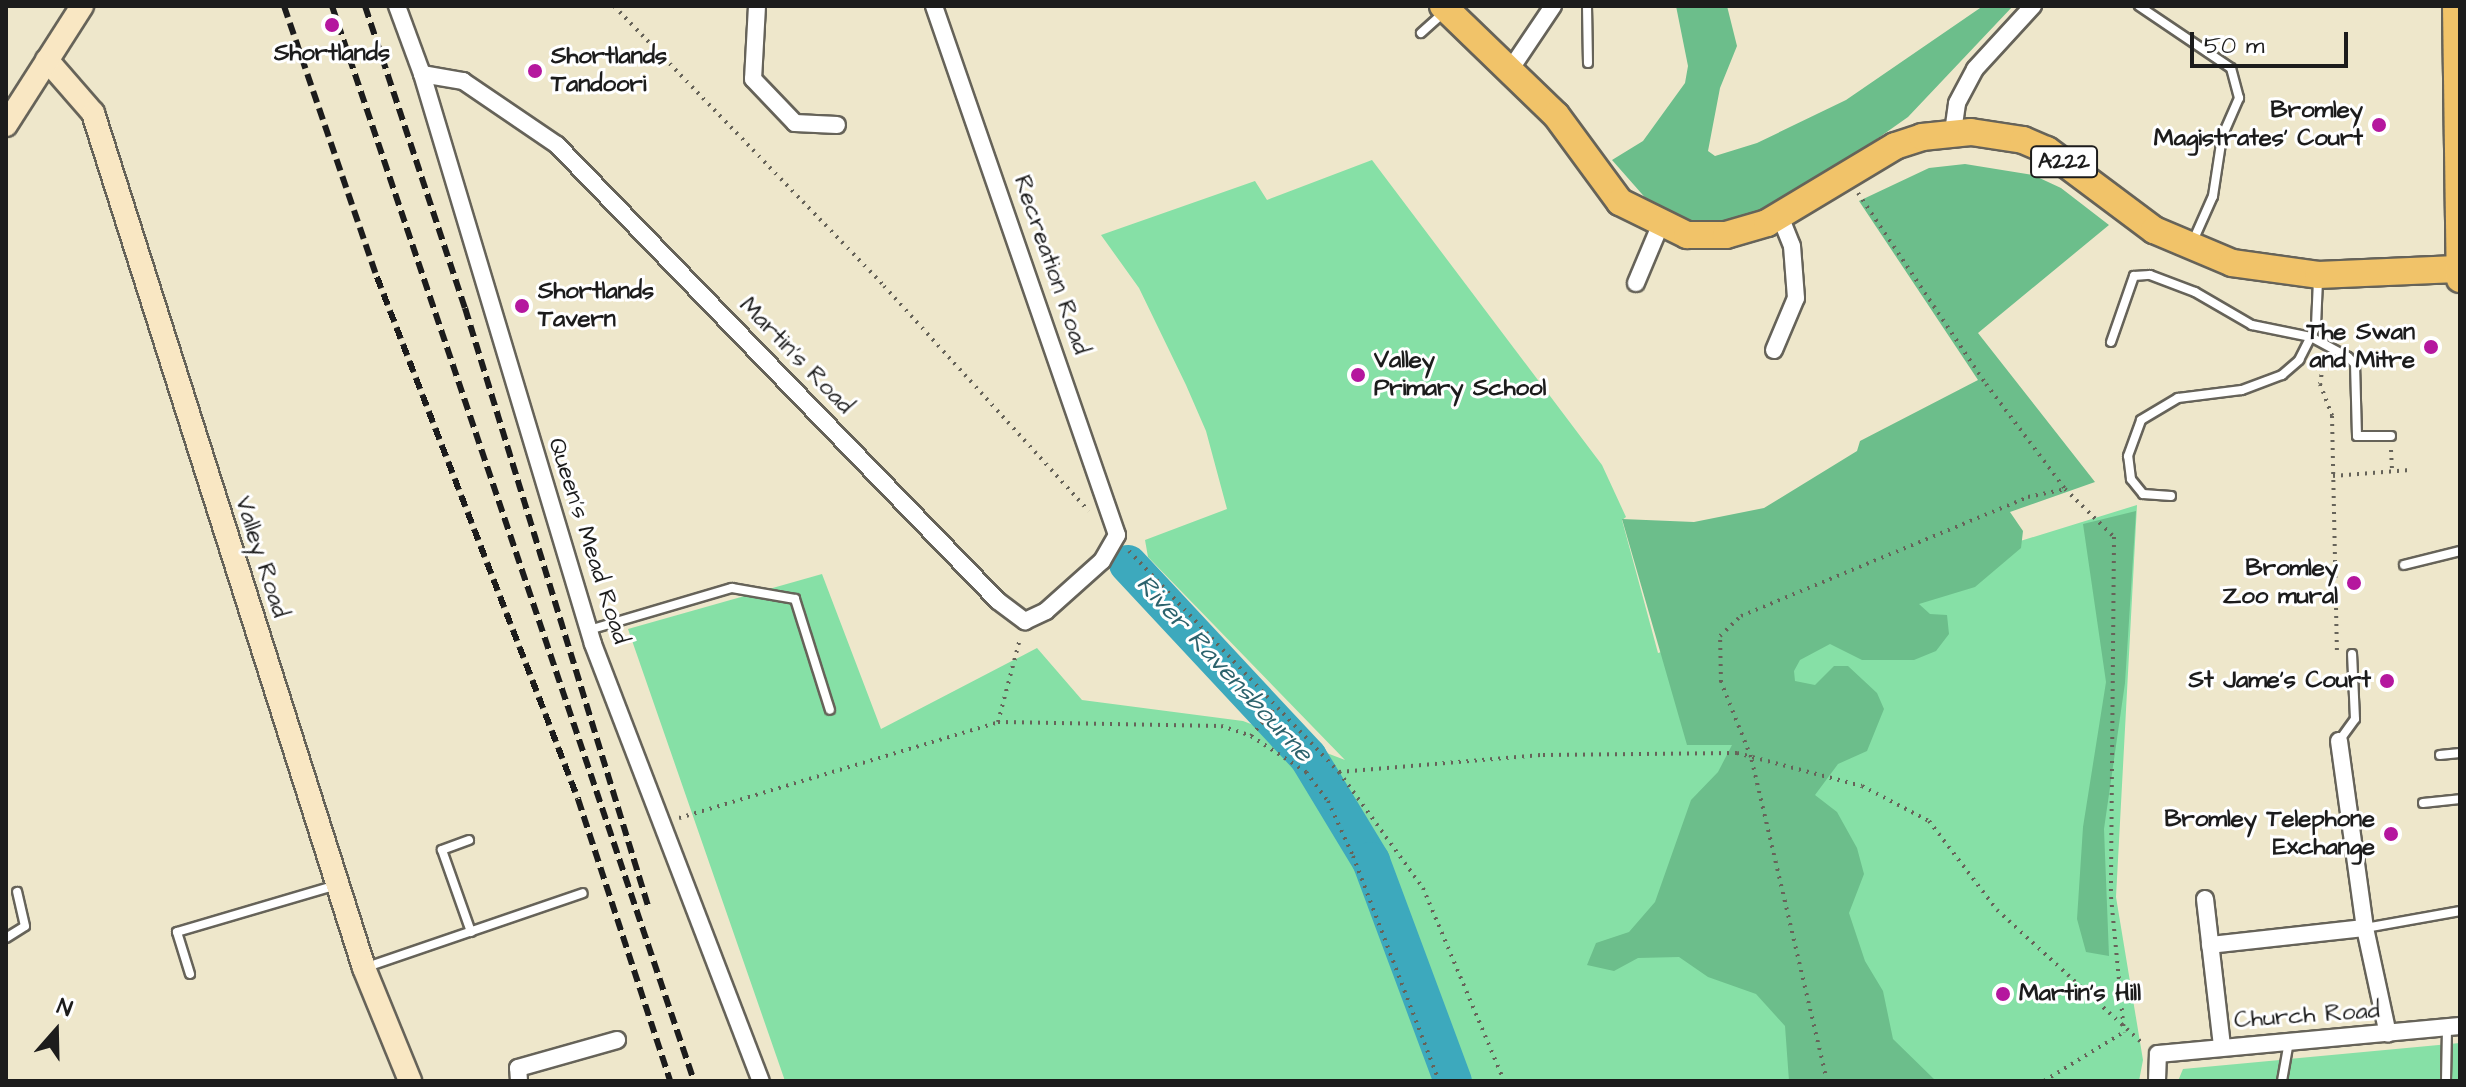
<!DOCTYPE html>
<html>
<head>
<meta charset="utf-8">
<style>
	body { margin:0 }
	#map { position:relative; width:2466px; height:1087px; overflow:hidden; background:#eee7cb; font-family:"Architects Daughter",sans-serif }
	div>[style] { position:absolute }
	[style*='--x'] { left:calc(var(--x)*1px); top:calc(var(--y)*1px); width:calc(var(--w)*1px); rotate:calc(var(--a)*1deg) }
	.green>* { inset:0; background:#86e0a6 }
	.forest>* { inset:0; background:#6cbe8b }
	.river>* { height:38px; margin:-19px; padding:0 19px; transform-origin:19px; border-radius:19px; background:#3da9bd }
	.path>* { height:4px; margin-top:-2px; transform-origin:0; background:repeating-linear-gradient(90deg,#666359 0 2px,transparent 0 8px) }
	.roads { filter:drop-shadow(2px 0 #666359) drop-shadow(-2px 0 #666359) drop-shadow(0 2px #666359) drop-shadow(0 -2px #666359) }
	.lane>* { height:8px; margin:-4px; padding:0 4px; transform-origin:4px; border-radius:4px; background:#fff }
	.street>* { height:16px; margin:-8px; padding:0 8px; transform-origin:8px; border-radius:8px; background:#fff }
	.secondary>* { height:22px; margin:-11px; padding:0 11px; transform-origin:11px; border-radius:11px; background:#f9e7c3 }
	.primary>* { height:26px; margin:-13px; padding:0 13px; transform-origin:13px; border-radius:13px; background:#f1c369 }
	.rail>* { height:6px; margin-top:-3px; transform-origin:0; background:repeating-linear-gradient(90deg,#1c1c1c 0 12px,transparent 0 18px) }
	.dots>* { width:22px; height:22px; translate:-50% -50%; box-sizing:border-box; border:4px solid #fff; border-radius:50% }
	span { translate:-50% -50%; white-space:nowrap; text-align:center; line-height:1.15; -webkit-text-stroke:6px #fff; paint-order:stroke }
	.shield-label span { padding:2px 6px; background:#fff; border:2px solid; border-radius:6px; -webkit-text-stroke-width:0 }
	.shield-label { font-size:22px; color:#1c1c1c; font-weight:700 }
	.poi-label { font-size:24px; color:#1c1c1c; font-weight:700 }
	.left { translate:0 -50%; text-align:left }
	.right { translate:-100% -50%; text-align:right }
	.street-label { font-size:24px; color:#1c1c1c }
	.water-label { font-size:26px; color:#2c626c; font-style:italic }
	.frame { position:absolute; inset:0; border:8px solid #1c1c1c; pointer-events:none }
	.north { position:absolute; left:16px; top:991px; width:80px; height:80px; -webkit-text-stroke:6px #fff; paint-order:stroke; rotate:20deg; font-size:22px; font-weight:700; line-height:32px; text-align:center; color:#1c1c1c }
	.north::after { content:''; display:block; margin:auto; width:28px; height:36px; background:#1c1c1c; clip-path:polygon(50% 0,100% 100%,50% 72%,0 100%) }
	.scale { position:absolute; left:2190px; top:32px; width:158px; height:36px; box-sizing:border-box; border:4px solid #1c1c1c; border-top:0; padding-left:10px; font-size:24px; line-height:28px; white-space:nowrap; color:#1c1c1c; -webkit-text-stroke:6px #fff; paint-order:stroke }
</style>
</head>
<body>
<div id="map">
	<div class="green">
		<i style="clip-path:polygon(1372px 160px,1602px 465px,1626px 517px,1622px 520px,1658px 653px,2137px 505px,2116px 897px,2143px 1060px,2139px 1081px,785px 1081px,628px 629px,822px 574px,881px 729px,1037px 648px,1082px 700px,1243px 721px,1345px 760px,1148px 557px,1145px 540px,1227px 509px,1206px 431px,1186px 385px,1139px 288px,1101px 235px,1255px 181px,1267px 200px)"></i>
		<i style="clip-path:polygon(2460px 1043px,2460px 1081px,2178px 1081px,2183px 1069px)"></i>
	</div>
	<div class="forest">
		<i style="clip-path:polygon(1676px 6px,1727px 6px,1737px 46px,1720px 88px,1708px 151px,1715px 156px,1757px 143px,1846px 100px,1983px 6px,2013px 6px,1908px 117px,1816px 182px,1747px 220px,1690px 224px,1656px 210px,1612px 160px,1643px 141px,1685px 83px,1688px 66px)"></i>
		<i style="clip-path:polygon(1965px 164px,2033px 175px,2061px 188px,2109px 225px,1978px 333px,2095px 482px,2010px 512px,2023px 531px,2021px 548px,1975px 587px,1919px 604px,1930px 614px,1947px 615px,1949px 634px,1936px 651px,1914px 660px,1862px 660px,1830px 644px,1800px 660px,1794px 671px,1795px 681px,1815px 685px,1834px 666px,1848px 666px,1877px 693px,1884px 709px,1867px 751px,1838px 764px,1815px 795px,1837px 812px,1857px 848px,1864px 874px,1849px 913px,1865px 961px,1883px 991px,1893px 1039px,1936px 1081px,1789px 1081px,1785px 1026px,1756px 994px,1708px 977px,1679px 957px,1638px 958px,1614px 971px,1587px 965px,1596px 943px,1629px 932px,1655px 902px,1691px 800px,1718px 772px,1732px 745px,1687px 745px,1622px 519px,1694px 522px,1764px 508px,1857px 451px,1860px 441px,1978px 380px,1859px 201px,1929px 168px)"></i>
		<i style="clip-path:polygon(2136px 511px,2125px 683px,2104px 829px,2109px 956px,2086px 952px,2077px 919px,2083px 827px,2106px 682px,2083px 524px)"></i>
	</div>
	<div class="river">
		<i style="--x:1128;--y:564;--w:264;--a:47"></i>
		<i style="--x:1308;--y:757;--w:122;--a:58.8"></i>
		<i style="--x:1371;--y:861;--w:235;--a:69.6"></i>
	</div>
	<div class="path">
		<i style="--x:614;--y:6;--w:389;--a:46"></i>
		<i style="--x:884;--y:286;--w:304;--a:47.7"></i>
		<i style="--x:1858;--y:193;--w:230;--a:56.2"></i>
		<i style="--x:1986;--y:384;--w:131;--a:53"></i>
		<i style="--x:2065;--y:489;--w:69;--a:44.4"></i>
		<i style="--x:2114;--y:537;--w:360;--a:90.5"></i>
		<i style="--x:2111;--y:897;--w:136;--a:84.5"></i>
		<i style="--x:2324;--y:359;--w:25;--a:99"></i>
		<i style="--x:2320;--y:384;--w:34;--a:69"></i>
		<i style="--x:2332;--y:416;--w:235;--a:88.8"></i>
		<i style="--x:2391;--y:450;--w:22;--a:87"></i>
		<i style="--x:2333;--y:476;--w:77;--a:-4.5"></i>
		<i style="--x:1129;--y:551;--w:305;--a:46.5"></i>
		<i style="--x:1339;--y:772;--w:143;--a:54.1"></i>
		<i style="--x:1423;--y:888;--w:209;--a:67.2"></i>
		<i style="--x:998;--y:722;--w:223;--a:1"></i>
		<i style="--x:1221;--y:726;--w:32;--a:18"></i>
		<i style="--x:1251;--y:736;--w:66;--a:33.2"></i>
		<i style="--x:1306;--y:772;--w:36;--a:53"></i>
		<i style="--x:1328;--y:801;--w:60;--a:65.6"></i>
		<i style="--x:1353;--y:856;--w:241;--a:69.1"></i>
		<i style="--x:1251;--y:736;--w:40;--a:-50"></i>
		<i style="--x:1339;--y:772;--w:205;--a:-4.8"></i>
		<i style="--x:1543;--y:755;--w:194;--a:-0.6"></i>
		<i style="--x:1737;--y:753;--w:129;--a:14.8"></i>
		<i style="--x:1862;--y:786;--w:76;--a:27.6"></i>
		<i style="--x:1929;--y:821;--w:112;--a:52.6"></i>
		<i style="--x:1997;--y:910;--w:198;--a:42.5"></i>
		<i style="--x:679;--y:818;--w:333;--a:-16.7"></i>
		<i style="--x:998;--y:722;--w:86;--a:-75.2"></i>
		<i style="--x:1827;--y:1081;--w:333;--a:-103.2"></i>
		<i style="--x:1751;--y:757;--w:81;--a:-111.8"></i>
		<i style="--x:1721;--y:682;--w:46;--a:-91.2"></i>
		<i style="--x:1720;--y:636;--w:29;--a:-44"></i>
		<i style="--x:1741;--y:616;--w:311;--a:-22.5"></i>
		<i style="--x:2028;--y:497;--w:38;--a:-12"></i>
		<i style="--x:2044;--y:1081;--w:94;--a:-31.5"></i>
	</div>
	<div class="roads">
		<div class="lane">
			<i style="--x:1587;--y:6;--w:57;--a:89"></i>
			<i style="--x:2139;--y:6;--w:111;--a:34"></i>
			<i style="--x:2231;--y:68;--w:31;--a:75"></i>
			<i style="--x:2239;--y:98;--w:43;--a:113.6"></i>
			<i style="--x:2222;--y:137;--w:60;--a:98.7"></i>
			<i style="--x:2213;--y:196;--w:49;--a:114"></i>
			<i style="--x:1421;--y:33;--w:30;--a:-42"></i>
			<i style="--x:2111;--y:342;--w:70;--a:-70.8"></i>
			<i style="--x:2134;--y:276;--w:16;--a:-4"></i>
			<i style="--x:2150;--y:275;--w:48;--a:20.7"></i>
			<i style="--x:2195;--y:292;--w:66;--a:30.1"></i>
			<i style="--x:2252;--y:325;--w:60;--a:11.5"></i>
			<i style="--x:2311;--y:337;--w:42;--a:28.4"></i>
			<i style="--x:2348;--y:357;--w:10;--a:45"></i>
			<i style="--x:2355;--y:364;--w:72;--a:88.4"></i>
			<i style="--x:2357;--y:436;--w:34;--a:0"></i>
			<i style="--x:2171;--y:496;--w:28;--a:-176"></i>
			<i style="--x:2143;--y:494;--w:19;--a:-129"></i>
			<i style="--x:2131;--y:479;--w:23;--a:-97"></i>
			<i style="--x:2128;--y:456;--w:38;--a:-70"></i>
			<i style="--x:2141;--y:420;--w:43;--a:-30.7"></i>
			<i style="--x:2178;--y:398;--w:64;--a:-7.1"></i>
			<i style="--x:2242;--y:390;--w:43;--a:-20.6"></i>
			<i style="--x:2282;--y:375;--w:23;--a:-41"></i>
			<i style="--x:2299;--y:360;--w:38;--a:-63"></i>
			<i style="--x:2316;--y:326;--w:46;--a:-87.5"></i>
			<i style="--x:2404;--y:565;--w:58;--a:-14"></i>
			<i style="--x:589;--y:630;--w:149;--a:-16.4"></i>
			<i style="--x:732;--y:588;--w:64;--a:9.9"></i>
			<i style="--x:795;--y:599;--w:116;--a:72.5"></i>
			<i style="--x:2339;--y:741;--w:27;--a:-54"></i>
			<i style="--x:2355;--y:719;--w:65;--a:-92.6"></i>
			<i style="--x:2440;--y:755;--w:20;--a:-6"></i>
			<i style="--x:2423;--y:803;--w:37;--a:-6"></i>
			<i style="--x:469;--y:840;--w:29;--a:160"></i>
			<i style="--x:442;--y:850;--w:87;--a:70.5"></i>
			<i style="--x:2365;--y:928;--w:97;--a:-10.1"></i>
			<i style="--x:6;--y:938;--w:22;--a:-32"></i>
			<i style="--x:25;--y:926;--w:35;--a:-103"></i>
			<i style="--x:364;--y:968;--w:231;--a:-18.9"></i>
			<i style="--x:190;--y:974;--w:44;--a:-107.2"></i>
			<i style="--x:177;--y:932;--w:167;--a:-16.4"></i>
			<i style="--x:2282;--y:1081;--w:40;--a:-80"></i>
			<i style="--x:2446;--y:1081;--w:54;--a:-88.9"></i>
		</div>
		<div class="street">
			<i style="--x:397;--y:6;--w:72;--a:69.8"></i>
			<i style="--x:422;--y:74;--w:595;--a:73.3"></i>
			<i style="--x:593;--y:644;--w:468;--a:69"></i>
			<i style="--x:757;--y:6;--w:73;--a:93.1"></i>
			<i style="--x:753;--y:79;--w:61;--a:46.3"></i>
			<i style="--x:795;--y:123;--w:42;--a:2.7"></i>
			<i style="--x:1510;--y:70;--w:77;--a:-56.1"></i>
			<i style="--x:422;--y:74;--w:42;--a:9.7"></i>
			<i style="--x:463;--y:81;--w:114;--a:34.2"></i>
			<i style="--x:557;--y:145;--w:634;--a:45.96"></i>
			<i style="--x:998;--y:601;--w:34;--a:37"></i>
			<i style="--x:1025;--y:621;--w:23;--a:-25"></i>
			<i style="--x:1046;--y:611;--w:75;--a:-41.8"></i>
			<i style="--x:1102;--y:561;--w:30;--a:-60"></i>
			<i style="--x:1117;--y:535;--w:560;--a:-109.08"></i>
			<i style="--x:1953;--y:132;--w:29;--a:-82"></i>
			<i style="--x:1957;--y:103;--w:38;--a:-62"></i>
			<i style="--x:1975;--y:69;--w:86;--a:-47.4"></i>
			<i style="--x:1636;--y:283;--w:62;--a:-67.2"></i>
			<i style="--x:1774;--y:350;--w:56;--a:-67.1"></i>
			<i style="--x:1796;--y:298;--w:52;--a:-94.4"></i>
			<i style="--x:1792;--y:246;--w:32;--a:-112"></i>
			<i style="--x:2339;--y:741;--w:189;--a:82.1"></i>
			<i style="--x:2365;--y:928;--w:108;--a:77.8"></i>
			<i style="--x:2205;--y:899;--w:148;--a:83.4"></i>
			<i style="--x:2210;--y:945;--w:156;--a:-6.3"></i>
			<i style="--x:519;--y:1081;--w:13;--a:-94"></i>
			<i style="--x:518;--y:1068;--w:103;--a:-15.8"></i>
			<i style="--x:2157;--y:1081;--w:27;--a:-88"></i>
			<i style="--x:2158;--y:1054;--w:303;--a:-5.3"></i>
		</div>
		<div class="secondary">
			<i style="--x:47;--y:60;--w:70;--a:49"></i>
			<i style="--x:93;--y:113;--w:897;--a:72.41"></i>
			<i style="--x:364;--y:968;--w:122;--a:67.8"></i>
			<i style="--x:6;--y:125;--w:141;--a:-57.4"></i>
		</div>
		<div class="primary">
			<i style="--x:1443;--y:6;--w:157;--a:44"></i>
			<i style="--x:1556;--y:115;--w:108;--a:53.7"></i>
			<i style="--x:1620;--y:202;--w:75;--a:26.2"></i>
			<i style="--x:1687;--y:235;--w:39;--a:0"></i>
			<i style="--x:1726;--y:235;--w:43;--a:-16.3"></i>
			<i style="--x:1767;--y:223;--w:149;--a:-31"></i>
			<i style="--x:1895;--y:146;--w:28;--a:-18"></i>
			<i style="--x:1922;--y:137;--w:49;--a:-5.8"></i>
			<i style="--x:1971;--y:132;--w:53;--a:8.7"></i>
			<i style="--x:2023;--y:140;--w:26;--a:23"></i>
			<i style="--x:2047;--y:150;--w:134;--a:36.8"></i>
			<i style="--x:2154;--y:230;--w:85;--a:22.9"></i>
			<i style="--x:2232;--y:263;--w:87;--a:7.9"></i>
			<i style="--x:2318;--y:275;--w:139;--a:-2.5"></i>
			<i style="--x:2456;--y:6;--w:273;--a:89.2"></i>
		</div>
	</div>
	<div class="rail">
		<i style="--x:284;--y:6;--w:287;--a:71.1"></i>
		<i style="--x:377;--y:277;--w:559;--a:68.94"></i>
		<i style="--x:578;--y:799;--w:297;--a:71.9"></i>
		<i style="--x:332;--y:6;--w:1134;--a:71.39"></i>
		<i style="--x:365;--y:6;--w:318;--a:71.7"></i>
		<i style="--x:465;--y:308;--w:625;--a:72.98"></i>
	</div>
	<div class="dots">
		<i style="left:332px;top:25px;background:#b5179e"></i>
		<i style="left:535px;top:71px;background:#b5179e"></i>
		<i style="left:2379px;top:125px;background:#b5179e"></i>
		<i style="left:522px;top:306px;background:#b5179e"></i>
		<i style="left:2431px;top:347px;background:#b5179e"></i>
		<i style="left:1358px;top:375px;background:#b5179e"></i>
		<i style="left:2354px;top:583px;background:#b5179e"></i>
		<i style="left:2387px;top:681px;background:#b5179e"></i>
		<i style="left:2391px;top:834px;background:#b5179e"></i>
		<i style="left:2003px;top:994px;background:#b5179e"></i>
	</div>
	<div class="shield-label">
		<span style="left:2064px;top:162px">A222</span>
	</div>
	<div class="poi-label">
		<span style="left:332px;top:54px">Shortlands</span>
		<span class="left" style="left:551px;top:71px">Shortlands<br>Tandoori</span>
		<span class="right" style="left:2363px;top:125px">Bromley<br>Magistrates' Court</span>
		<span class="left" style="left:538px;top:306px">Shortlands<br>Tavern</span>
		<span class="right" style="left:2415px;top:347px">The Swan<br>and Mitre</span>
		<span class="left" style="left:1374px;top:375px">Valley<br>Primary School</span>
		<span class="right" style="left:2338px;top:583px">Bromley<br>Zoo mural</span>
		<span class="right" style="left:2371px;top:681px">St Jame's Court</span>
		<span class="right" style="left:2375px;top:834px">Bromley Telephone<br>Exchange</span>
		<span class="left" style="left:2019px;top:994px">Martin's Hill</span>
	</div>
	<div class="street-label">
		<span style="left:1051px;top:265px;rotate:71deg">Recreation Road</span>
		<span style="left:796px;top:356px;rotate:46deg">Martin's Road</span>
		<span style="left:588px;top:541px;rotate:72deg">Queen's Mead Road</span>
		<span style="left:261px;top:557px;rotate:72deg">Valley Road</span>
		<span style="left:2307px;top:1016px;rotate:-4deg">Church Road</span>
	</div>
	<div class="water-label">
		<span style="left:1224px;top:669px;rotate:47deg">River Ravensbourne</span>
	</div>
	<div class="frame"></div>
	<div class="north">N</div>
	<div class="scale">50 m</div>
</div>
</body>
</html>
